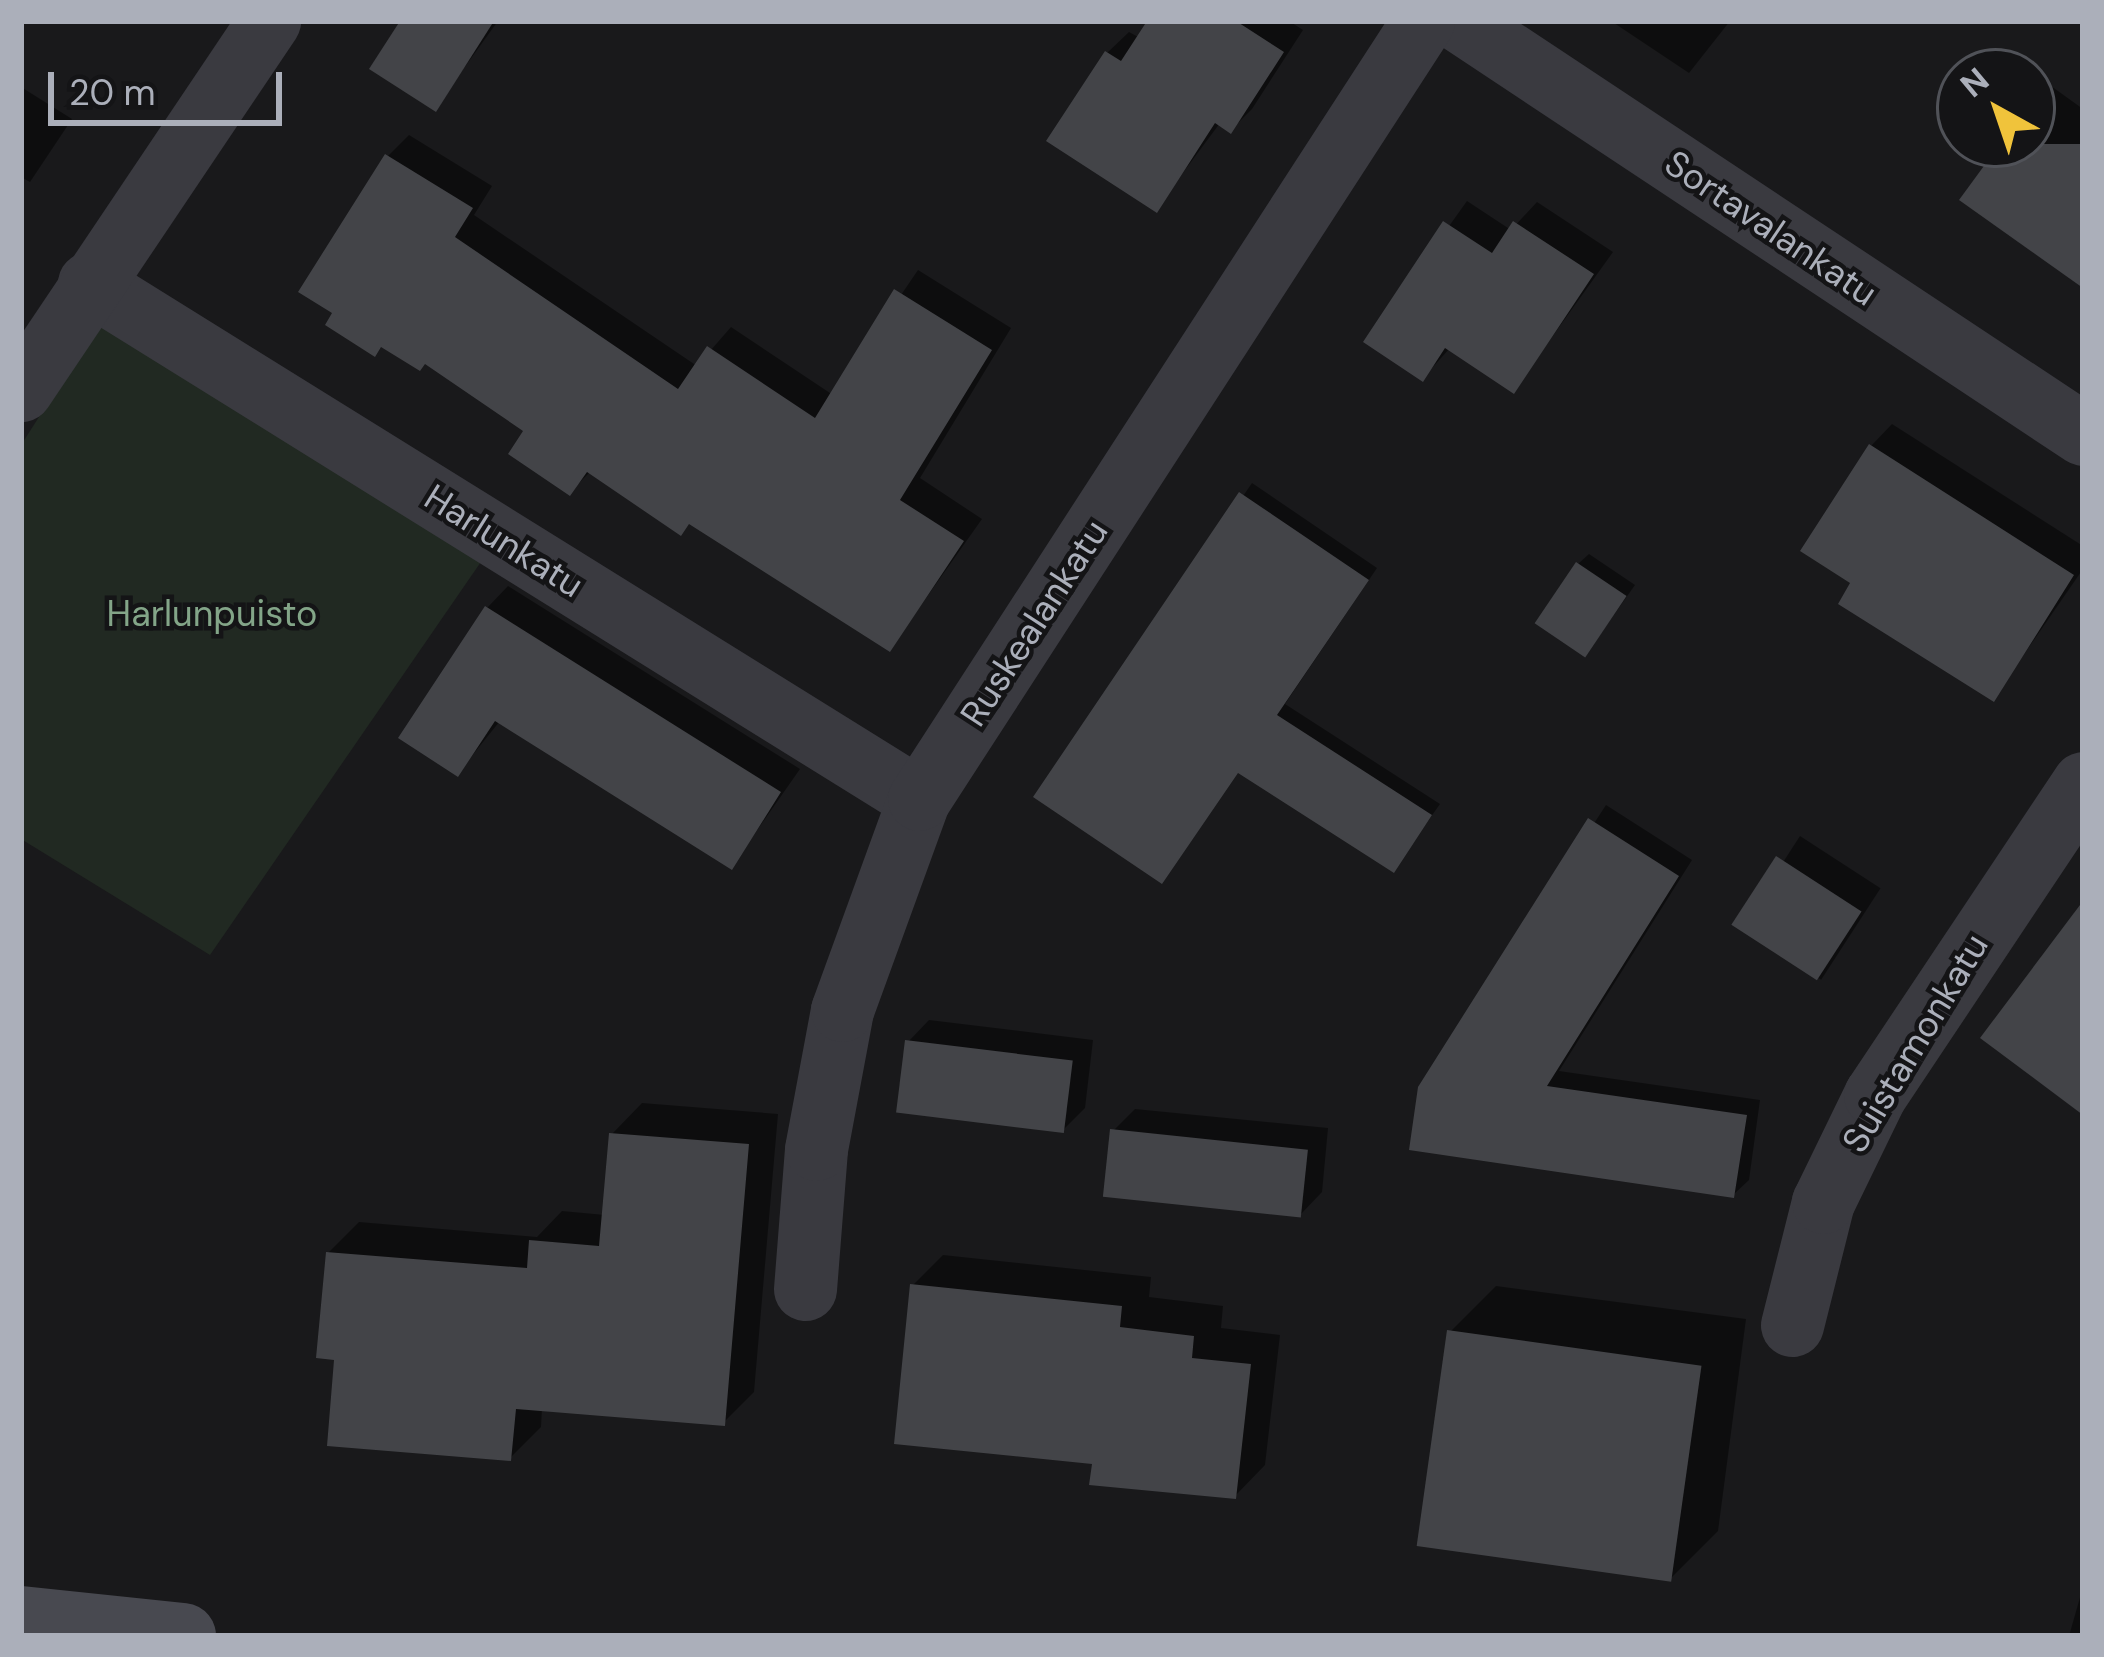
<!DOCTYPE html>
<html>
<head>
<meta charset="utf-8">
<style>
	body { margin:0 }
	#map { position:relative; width:2104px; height:1657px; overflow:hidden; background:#19191b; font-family:"DM Sans",sans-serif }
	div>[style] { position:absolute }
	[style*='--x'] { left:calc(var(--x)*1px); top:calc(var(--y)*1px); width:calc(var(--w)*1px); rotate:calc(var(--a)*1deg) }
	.green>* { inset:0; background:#212922 }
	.shadow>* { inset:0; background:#0007; transform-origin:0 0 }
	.building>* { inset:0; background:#434448; transform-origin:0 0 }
	.street>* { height:63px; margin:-31.5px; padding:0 31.5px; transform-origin:31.5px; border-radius:31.5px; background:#3a3a40 }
	.secondary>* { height:66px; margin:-33px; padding:0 33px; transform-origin:33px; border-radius:33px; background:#484950 }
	span { translate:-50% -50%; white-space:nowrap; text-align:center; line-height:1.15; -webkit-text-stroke:9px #141416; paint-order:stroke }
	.street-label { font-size:36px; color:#abafba }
	.park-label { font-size:36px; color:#83a588 }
	.frame { position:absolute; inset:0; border:24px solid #abafba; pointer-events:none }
	.north { position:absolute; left:1936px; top:48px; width:120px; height:120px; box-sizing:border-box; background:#141416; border:3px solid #505258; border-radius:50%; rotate:320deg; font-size:33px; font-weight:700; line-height:48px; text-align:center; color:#abafba }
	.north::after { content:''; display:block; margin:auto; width:42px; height:54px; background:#f0c33b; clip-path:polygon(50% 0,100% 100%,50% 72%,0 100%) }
	.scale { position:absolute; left:48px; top:72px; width:234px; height:54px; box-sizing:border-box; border:6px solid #abafba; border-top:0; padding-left:15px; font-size:36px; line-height:42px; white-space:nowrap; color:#abafba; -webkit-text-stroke:9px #141416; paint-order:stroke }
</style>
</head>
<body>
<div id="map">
	<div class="green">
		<i style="clip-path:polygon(101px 320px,485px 556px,210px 955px,21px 839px,21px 445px)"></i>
	</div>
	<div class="shadow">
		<i style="clip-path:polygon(404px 21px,498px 21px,435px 108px)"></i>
		<i style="clip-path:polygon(1151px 21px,1289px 21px,1303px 30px,1252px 109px,1231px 130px,1220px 123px,1156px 209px,1107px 53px,1129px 32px,1140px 38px)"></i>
		<i style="clip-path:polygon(1611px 21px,1730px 21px,1689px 73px)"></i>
		<i style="clip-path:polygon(2051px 86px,2083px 109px,2083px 284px,2004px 144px,2032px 144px,2032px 105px)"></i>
		<i style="clip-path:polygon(21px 87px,72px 119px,30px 182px,21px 177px)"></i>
		<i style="clip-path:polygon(409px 135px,492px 186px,474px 215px,697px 366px,731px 327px,833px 395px,918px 270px,1011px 328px,920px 478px,982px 519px,890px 649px,691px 522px,591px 471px,570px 492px,527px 430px,388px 156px)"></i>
		<i style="clip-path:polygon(1467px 201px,1511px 230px,1537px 202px,1613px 252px,1514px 390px,1450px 348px,1423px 378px,1367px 341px)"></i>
		<i style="clip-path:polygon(1892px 424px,2083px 546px,2083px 569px,1993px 699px,1855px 582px,1871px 446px)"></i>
		<i style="clip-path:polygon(1252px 483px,1377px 568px,1285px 704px,1440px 804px,1394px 869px,1239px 770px,1162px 880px,1037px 797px)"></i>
		<i style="clip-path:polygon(1589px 554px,1635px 585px,1594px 643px,1578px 564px)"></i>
		<i style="clip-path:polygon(508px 586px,800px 769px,732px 866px,500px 721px,458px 773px,487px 608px)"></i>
		<i style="clip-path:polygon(1606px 805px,1692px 860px,1559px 1071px,1760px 1100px,1749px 1180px,1733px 1195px,1421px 1088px)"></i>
		<i style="left:1800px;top:836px;width:96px;height:109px;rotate:33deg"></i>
		<i style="clip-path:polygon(929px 1020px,1093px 1040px,1085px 1108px,1064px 1129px,908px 1042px)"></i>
		<i style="clip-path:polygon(642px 1103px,778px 1114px,754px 1392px,724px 1422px,542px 1408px,541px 1427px,510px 1458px,337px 1357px,328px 1253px,359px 1222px,537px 1237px,562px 1211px,605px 1215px,612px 1134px)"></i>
		<i style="clip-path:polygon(1135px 1109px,1328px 1128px,1322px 1192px,1301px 1214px,1113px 1131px)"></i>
		<i style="clip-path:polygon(943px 1255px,1151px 1277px,1149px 1297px,1223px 1306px,1221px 1328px,1280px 1335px,1265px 1465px,1235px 1496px,1095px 1462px,913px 1285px)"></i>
		<i style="clip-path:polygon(1496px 1286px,1746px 1319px,1718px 1531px,1672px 1577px,1450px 1332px)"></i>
		<i style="clip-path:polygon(2083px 1587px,2083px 1636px,2069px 1636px)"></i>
	</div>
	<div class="building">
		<i style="clip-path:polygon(400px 21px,494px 21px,436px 112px,369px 69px)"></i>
		<i style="clip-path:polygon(1147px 21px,1236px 21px,1284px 52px,1231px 134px,1215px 123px,1157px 213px,1046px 141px,1105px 51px,1121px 61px)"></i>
		<i style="clip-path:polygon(2000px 144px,2083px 144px,2083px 288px,1959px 200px)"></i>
		<i style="clip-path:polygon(385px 154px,473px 208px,455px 237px,678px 389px,707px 346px,815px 418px,894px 289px,992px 350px,900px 500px,964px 541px,890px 652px,689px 524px,681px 536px,587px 472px,570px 496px,508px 454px,523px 431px,425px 364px,420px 371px,381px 347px,375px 357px,325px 325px,332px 313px,298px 292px)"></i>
		<i style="clip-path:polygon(1443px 221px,1492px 253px,1513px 221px,1594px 274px,1514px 394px,1445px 348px,1423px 382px,1363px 342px)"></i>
		<i style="clip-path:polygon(1869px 444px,2074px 575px,1994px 702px,1838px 604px,1850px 583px,1800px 551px)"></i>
		<i style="clip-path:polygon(1239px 492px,1369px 580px,1277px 715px,1432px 815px,1394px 873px,1238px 773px,1162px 884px,1033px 797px)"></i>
		<i style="left:1576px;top:562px;width:61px;height:74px;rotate:34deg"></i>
		<i style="clip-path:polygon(485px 606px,781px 792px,732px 870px,495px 721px,458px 777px,398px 738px)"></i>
		<i style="clip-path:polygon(1588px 818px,1679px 876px,1547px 1086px,1747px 1115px,1734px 1198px,1409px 1150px,1418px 1087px)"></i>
		<i style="left:1776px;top:856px;width:102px;height:82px;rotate:33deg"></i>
		<i style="clip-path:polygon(2083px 901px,2083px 1115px,1980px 1038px)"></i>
		<i style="left:905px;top:1040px;width:169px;height:73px;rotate:7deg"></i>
		<i style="left:1110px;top:1129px;width:199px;height:68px;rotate:6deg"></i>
		<i style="clip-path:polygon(609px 1133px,749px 1144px,725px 1426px,516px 1409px,511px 1461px,327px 1446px,334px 1360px,316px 1358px,326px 1252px,527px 1268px,529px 1240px,599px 1246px)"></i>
		<i style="clip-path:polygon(910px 1284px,1122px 1306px,1120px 1327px,1194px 1336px,1192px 1358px,1251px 1364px,1236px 1499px,1089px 1485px,1092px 1464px,894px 1444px)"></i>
		<i style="left:1447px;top:1330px;width:257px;height:218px;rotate:8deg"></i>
	</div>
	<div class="street">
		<i style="--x:1460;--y:21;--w:747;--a:33.54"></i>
		<i style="--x:89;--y:283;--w:977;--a:31.87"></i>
		<i style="--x:21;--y:390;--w:445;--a:-56.1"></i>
		<i style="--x:805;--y:1289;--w:140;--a:-85.5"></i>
		<i style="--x:816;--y:1149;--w:141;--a:-79.4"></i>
		<i style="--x:842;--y:1010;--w:225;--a:-70"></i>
		<i style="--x:919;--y:799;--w:927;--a:-57.06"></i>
		<i style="--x:1792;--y:1325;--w:127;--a:-75.9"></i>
		<i style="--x:1823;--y:1202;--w:119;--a:-64.1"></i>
		<i style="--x:1875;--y:1095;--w:375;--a:-56.3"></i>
	</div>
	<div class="secondary">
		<i style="--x:21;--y:1619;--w:163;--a:6"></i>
	</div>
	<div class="street-label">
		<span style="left:1771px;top:228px;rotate:34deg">Sortavalankatu</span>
		<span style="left:504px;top:541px;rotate:32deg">Harlunkatu</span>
		<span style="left:1034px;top:623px;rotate:-57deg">Ruskealankatu</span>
		<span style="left:1915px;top:1043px;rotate:-59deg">Suistamonkatu</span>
	</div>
	<div class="park-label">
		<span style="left:212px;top:614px">Harlunpuisto</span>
	</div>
	<div class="frame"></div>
	<div class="north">N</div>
	<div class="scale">20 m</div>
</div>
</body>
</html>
